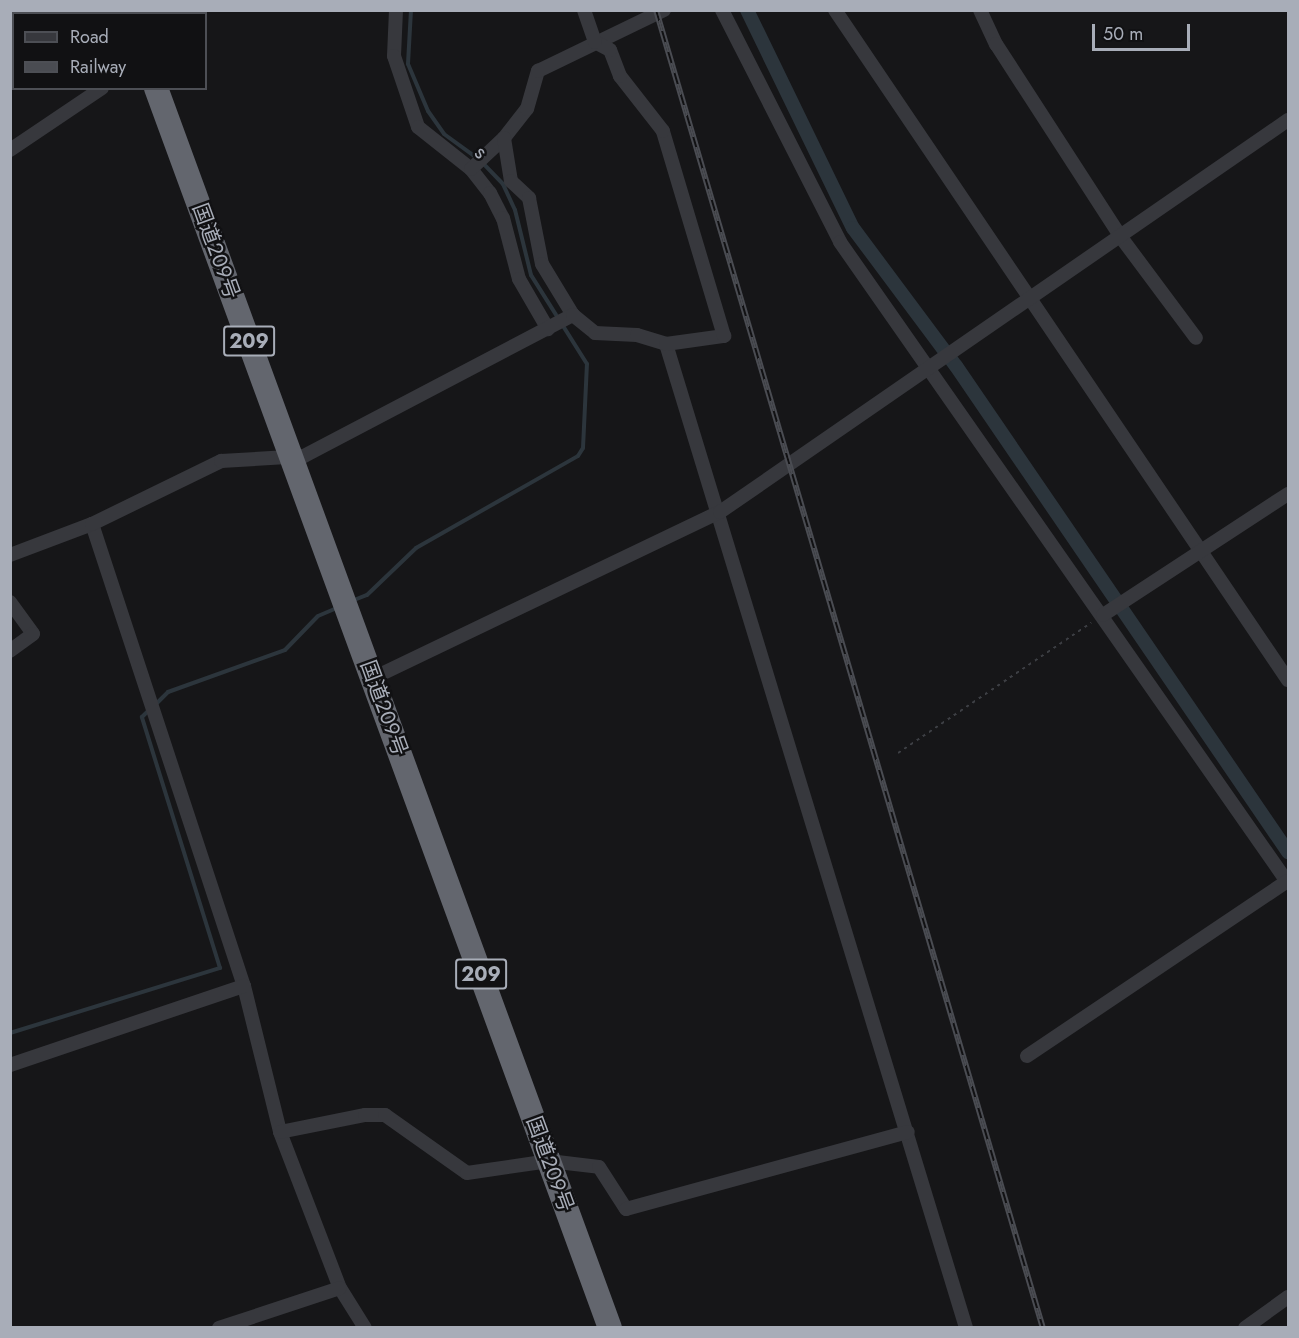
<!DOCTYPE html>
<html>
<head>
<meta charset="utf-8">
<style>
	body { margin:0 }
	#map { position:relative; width:1299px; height:1338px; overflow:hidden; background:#161618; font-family:Jost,"Noto Sans JP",sans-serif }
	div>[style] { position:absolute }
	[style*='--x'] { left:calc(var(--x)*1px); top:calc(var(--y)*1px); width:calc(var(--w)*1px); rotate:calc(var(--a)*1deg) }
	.stream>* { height:4px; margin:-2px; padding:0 2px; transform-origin:2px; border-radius:2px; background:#2c353c }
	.canal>* { height:14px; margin:-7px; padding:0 7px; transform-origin:7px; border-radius:7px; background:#2c353c }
	.path>* { height:2px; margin-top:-1px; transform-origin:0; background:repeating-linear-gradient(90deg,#3d3f44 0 3px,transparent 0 7.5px) }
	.street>* { height:14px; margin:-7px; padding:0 7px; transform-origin:7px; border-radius:7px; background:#37383d }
	.highway>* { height:24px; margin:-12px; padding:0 12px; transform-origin:12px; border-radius:12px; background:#63666e }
	.rail>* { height:6px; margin-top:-3px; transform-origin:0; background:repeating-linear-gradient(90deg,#111113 0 11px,#4a4c52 0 22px); box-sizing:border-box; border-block:2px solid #4a4c52 }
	span { translate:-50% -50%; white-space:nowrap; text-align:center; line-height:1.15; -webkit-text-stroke:5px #111113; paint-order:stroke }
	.shield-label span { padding:2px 4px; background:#111113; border:2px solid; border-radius:4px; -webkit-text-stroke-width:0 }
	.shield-label { font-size:20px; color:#a8adb8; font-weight:700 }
	.street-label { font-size:21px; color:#a8adb8 }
	.frame { position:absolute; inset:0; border:12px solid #a8adb8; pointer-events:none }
	.legend { position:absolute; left:12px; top:12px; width:195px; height:78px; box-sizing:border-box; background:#111113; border:2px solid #4d4f55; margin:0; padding:8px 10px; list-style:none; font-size:18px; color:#a8adb8 }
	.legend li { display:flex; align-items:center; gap:12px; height:30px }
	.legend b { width:30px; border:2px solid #4d4f55 }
	.scale { position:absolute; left:1092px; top:24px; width:98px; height:27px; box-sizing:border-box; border:3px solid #a8adb8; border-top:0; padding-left:8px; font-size:18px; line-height:21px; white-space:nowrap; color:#a8adb8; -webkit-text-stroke:4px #111113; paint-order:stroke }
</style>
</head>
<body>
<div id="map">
	<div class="stream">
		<i style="--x:411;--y:10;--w:54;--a:93.2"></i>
		<i style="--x:408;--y:64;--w:51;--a:66.9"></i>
		<i style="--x:428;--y:111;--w:28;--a:55"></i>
		<i style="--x:444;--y:134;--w:41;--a:36"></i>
		<i style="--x:354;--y:600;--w:14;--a:-21"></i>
		<i style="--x:367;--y:595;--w:68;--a:-43.8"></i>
		<i style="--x:416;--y:548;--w:186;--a:-29.6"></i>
		<i style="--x:578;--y:456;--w:9;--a:-58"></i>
		<i style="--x:583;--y:448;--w:84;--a:-87.3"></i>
		<i style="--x:587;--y:364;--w:105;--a:-122.2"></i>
		<i style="--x:531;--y:275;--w:67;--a:-103.8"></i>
		<i style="--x:515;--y:210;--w:29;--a:-115"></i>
		<i style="--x:503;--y:184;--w:29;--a:-134"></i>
		<i style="--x:156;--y:704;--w:17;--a:-45"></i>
		<i style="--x:168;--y:692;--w:124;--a:-19.7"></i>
		<i style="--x:285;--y:650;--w:47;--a:-45.9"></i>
		<i style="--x:318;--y:616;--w:23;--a:-23"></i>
		<i style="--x:10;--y:1033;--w:220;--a:-17.2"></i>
		<i style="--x:220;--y:968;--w:263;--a:-107.3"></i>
		<i style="--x:142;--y:717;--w:11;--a:-45"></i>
	</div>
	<div class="canal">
		<i style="--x:747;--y:10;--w:242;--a:64.1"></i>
		<i style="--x:853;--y:228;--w:172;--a:53.3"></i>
		<i style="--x:956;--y:366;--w:589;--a:55.66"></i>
	</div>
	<div class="path">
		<i style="--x:898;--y:753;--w:233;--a:-34"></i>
	</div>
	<div class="street">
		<i style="--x:396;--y:10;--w:46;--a:92.5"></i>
		<i style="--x:394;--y:56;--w:75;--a:71.3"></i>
		<i style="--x:418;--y:127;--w:68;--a:38.4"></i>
		<i style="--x:471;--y:169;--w:31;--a:52"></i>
		<i style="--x:490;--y:193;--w:28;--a:63"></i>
		<i style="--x:503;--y:218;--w:63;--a:75.3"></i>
		<i style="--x:519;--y:279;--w:58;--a:59.9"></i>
		<i style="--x:722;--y:10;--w:260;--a:63"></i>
		<i style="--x:840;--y:242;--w:782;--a:55.05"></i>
		<i style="--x:835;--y:10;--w:809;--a:55.94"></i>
		<i style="--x:980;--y:10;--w:38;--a:65"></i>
		<i style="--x:996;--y:44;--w:229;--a:57.1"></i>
		<i style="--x:1120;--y:236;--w:127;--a:53.3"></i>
		<i style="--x:504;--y:138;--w:37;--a:-52"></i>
		<i style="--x:527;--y:109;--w:40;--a:-74"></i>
		<i style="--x:538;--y:71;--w:140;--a:-25.8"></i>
		<i style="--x:10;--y:150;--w:111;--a:-34"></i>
		<i style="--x:471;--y:169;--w:45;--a:-43.2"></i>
		<i style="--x:504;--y:138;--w:44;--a:80.8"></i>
		<i style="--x:511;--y:181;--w:25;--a:43"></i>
		<i style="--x:529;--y:198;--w:67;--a:78.9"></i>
		<i style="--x:542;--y:264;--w:60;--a:58.7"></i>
		<i style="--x:666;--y:344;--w:1029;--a:73.04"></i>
		<i style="--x:92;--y:524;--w:486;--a:71.8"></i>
		<i style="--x:244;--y:986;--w:150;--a:76.1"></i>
		<i style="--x:280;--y:1132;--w:167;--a:69"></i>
		<i style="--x:340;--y:1288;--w:47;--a:58"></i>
		<i style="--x:10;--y:555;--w:88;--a:-20.7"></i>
		<i style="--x:92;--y:524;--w:144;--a:-26"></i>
		<i style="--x:221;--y:461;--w:83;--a:-3.4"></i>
		<i style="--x:304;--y:456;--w:304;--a:-27.7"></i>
		<i style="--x:573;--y:315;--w:28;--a:39"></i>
		<i style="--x:595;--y:333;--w:42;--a:2.7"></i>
		<i style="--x:637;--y:335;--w:30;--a:17"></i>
		<i style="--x:666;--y:344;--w:59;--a:-7.9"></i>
		<i style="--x:724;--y:336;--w:214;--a:-106.6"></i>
		<i style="--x:663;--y:131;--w:70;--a:-128"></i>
		<i style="--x:620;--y:76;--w:28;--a:-111"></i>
		<i style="--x:610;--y:50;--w:17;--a:-152"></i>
		<i style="--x:595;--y:42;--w:34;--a:-109"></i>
		<i style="--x:10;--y:602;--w:39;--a:54"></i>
		<i style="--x:33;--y:634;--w:29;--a:144"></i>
		<i style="--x:1103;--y:615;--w:221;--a:-33.2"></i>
		<i style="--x:373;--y:678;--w:385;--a:-25.6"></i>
		<i style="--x:720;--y:512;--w:690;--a:-34.61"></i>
		<i style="--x:1027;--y:1056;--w:313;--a:-33.9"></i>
		<i style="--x:10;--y:1065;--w:247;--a:-18.7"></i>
		<i style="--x:280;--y:1132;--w:87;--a:-11.3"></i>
		<i style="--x:365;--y:1115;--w:20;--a:0"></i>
		<i style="--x:385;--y:1115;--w:100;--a:35.3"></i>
		<i style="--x:467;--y:1173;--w:83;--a:-8.3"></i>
		<i style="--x:549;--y:1161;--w:50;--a:6.8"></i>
		<i style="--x:599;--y:1167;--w:50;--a:57.3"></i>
		<i style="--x:626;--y:1209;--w:292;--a:-15.3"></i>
		<i style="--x:219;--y:1328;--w:127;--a:-18.3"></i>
		<i style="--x:1245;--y:1328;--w:53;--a:-35.8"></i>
	</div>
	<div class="highway">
		<i style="--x:128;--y:10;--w:4;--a:76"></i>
		<i style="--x:156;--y:88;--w:1320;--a:69.89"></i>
	</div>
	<div class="rail">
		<i style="--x:656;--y:10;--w:1374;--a:73.64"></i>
	</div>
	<div class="shield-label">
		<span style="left:249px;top:341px">209</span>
		<span style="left:481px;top:974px">209</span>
	</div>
	<div class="street-label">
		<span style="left:481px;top:152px;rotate:42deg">s</span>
		<span style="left:216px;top:251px;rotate:70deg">国道209号</span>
		<span style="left:384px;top:708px;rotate:70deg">国道209号</span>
		<span style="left:550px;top:1164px;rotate:70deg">国道209号</span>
	</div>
	<div class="frame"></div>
	<ul class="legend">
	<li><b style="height:8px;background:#37383d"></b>Road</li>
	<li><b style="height:8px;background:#4a4c52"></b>Railway</li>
	</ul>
	<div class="scale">50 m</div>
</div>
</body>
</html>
